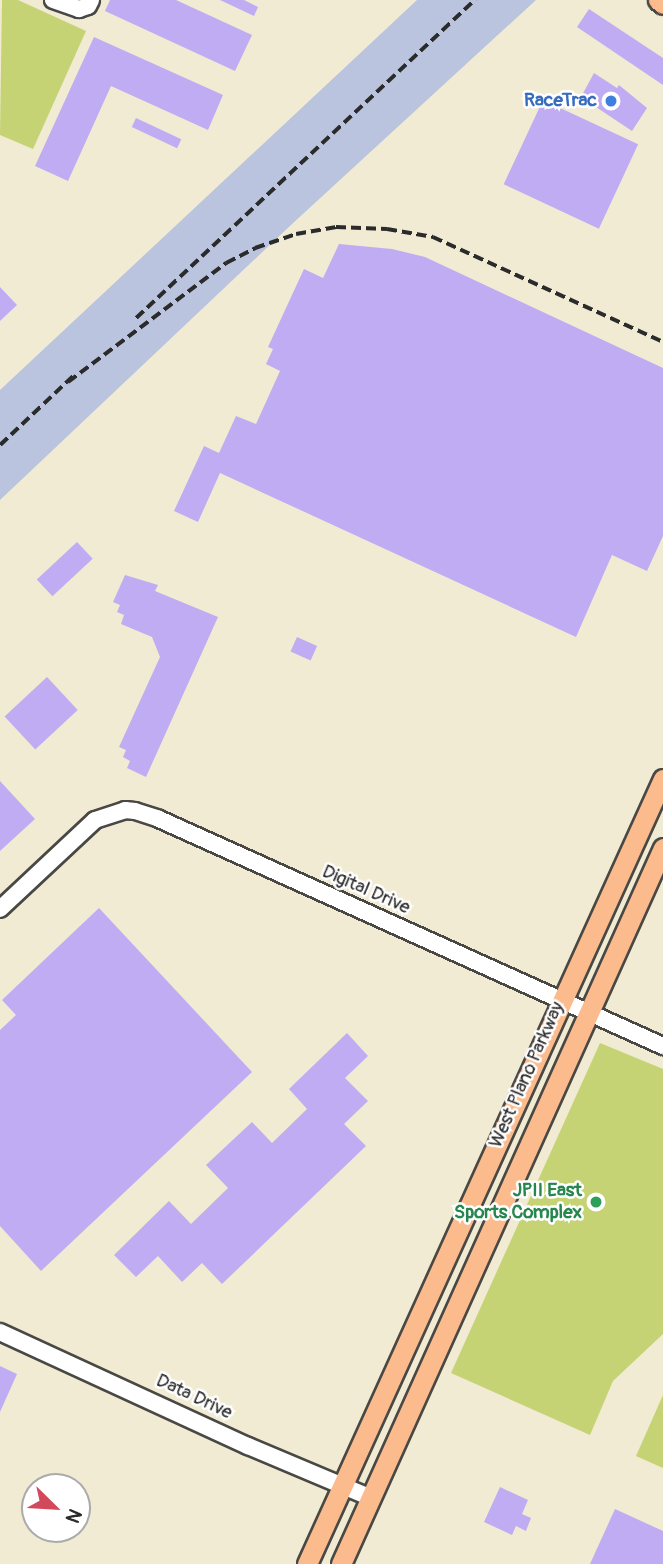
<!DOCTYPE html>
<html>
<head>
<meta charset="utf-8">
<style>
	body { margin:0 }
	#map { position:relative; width:663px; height:1564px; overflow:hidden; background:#f0ebd2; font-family:Pangolin,sans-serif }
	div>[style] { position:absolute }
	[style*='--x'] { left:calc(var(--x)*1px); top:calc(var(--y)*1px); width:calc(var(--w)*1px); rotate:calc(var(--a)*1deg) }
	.industrial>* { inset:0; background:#bac4de }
	.green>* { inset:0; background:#c5d375 }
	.building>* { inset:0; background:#c0acf3; transform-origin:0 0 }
	.roads { filter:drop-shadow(2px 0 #494844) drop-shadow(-2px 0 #494844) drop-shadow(0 2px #494844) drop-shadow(0 -2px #494844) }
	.minor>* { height:16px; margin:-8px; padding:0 8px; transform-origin:8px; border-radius:8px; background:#fff }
	.major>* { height:19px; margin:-9.5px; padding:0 9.5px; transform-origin:9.5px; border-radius:9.5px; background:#fbbb8d }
	.rail>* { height:3.5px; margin-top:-1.75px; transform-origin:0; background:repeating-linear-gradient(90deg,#2b2b2b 0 10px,transparent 0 15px) }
	.dots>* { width:19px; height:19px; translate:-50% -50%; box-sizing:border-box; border:4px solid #fff; border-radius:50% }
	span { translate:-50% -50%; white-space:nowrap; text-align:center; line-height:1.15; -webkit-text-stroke:5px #fff; paint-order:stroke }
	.shop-label { font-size:19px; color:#366cbe; font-weight:700 }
	.right { translate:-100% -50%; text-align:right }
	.street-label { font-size:19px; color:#2b2b2b }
	.leisure-label { font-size:19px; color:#27864d; font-weight:700 }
	.north { position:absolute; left:21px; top:1473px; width:70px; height:70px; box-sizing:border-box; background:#fff; border:2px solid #aaa; border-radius:50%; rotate:114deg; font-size:19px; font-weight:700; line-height:28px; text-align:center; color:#2b2b2b }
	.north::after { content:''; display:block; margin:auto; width:24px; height:32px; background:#d1495b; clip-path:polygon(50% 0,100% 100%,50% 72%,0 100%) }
</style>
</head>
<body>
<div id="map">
	<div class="industrial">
		<i style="clip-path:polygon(417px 0,536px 0,292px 224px,0 500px,0 390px)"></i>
	</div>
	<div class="green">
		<i style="clip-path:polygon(2px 0,18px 0,86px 31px,33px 149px,0 135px)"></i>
		<i style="clip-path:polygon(600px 1043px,663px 1069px,663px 1334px,613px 1381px,590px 1435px,451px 1373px)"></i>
		<i style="clip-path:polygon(663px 1395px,663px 1468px,636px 1456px)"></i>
	</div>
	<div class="building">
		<i style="clip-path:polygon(110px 0,176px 0,252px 35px,235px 71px,105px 11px)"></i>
		<i style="clip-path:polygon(220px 0,244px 0,258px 7px,254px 16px)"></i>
		<i style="clip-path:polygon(589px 9px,663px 58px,663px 85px,577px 27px)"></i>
		<i style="clip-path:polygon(94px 37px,223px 95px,208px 130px,111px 86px,68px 181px,35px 166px)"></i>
		<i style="clip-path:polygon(594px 73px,617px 88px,619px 85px,647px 108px,632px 131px,581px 97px)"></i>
		<i style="left:543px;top:100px;width:105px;height:93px;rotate:25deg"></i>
		<i style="left:136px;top:118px;width:50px;height:10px;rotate:25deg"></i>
		<i style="clip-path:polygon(339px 244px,392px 249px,425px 257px,663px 368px,663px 536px,647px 571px,612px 555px,576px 637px,220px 473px,198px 522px,174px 511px,204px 446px,219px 453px,236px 416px,256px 424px,280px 371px,266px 364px,273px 349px,268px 347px,304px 269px,323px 278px)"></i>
		<i style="clip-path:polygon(0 287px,17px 305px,0 321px)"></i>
		<i style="left:77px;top:542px;width:23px;height:55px;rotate:47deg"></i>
		<i style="clip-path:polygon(125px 575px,158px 585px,155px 591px,218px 617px,146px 777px,127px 768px,130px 761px,123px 757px,126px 750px,119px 747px,160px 657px,152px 637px,121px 624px,124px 615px,117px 612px,120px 605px,113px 602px)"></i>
		<i style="left:297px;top:637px;width:22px;height:16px;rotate:24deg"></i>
		<i style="left:47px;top:677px;width:45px;height:58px;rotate:47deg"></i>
		<i style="clip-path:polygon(0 781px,35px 819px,0 851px)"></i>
		<i style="clip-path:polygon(99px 908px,252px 1072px,41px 1271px,0 1226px,0 1030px,16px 1015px,2px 1000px)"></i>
		<i style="clip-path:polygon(347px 1033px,368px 1056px,345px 1078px,368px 1101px,344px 1124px,366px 1146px,222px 1284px,202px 1263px,182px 1282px,158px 1256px,136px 1277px,114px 1255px,169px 1201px,191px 1224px,228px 1188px,206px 1165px,252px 1122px,272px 1143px,307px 1109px,289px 1089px)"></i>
		<i style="clip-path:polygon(0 1366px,17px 1374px,0 1412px)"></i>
		<i style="clip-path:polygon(500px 1487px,528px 1500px,522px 1514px,531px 1518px,526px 1531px,516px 1526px,512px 1535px,484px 1522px)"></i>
		<i style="clip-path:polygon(615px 1509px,663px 1531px,663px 1564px,590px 1564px)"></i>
	</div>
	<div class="roads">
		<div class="minor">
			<i style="--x:53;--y:0;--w:28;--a:19"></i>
			<i style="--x:79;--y:9;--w:9;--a:-18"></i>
			<i style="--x:88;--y:6;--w:7;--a:-63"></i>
			<i style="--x:0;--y:909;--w:130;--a:-43.1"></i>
			<i style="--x:95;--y:820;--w:32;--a:-18"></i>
			<i style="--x:125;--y:810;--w:10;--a:6"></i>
			<i style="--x:135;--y:811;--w:25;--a:18"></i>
			<i style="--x:159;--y:819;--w:553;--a:24.25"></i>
			<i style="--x:0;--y:1332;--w:273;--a:24.7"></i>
			<i style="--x:248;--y:1446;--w:134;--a:22.8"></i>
		</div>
		<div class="major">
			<i style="--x:658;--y:0;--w:6;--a:39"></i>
			<i style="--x:307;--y:1564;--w:862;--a:-65.61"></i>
			<i style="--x:341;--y:1564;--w:785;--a:-65.79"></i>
		</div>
	</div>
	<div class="rail">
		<i style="--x:136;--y:318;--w:465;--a:-43.2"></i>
		<i style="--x:68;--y:382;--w:198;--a:-37"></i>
		<i style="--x:226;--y:263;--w:33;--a:-27"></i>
		<i style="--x:255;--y:248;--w:43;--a:-18.9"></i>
		<i style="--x:296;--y:234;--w:41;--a:-9.9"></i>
		<i style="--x:336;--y:227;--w:51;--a:2.2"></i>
		<i style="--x:387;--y:229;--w:47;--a:9.9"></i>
		<i style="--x:433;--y:237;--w:253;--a:24.5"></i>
		<i style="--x:0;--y:445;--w:102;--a:-43.4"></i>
	</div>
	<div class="dots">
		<i style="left:611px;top:101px;background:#3f7fe0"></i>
		<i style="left:596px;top:1202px;background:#2e9e5b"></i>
	</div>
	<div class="shop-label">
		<span class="right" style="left:597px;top:101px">RaceTrac</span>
	</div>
	<div class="street-label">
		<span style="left:366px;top:890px;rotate:24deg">Digital Drive</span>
		<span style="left:527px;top:1075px;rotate:-66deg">West Plano Parkway</span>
		<span style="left:194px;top:1397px;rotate:25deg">Data Drive</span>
	</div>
	<div class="leisure-label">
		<span class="right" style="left:582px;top:1202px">JPII East<br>Sports Complex</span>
	</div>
	<div class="north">N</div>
</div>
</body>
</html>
